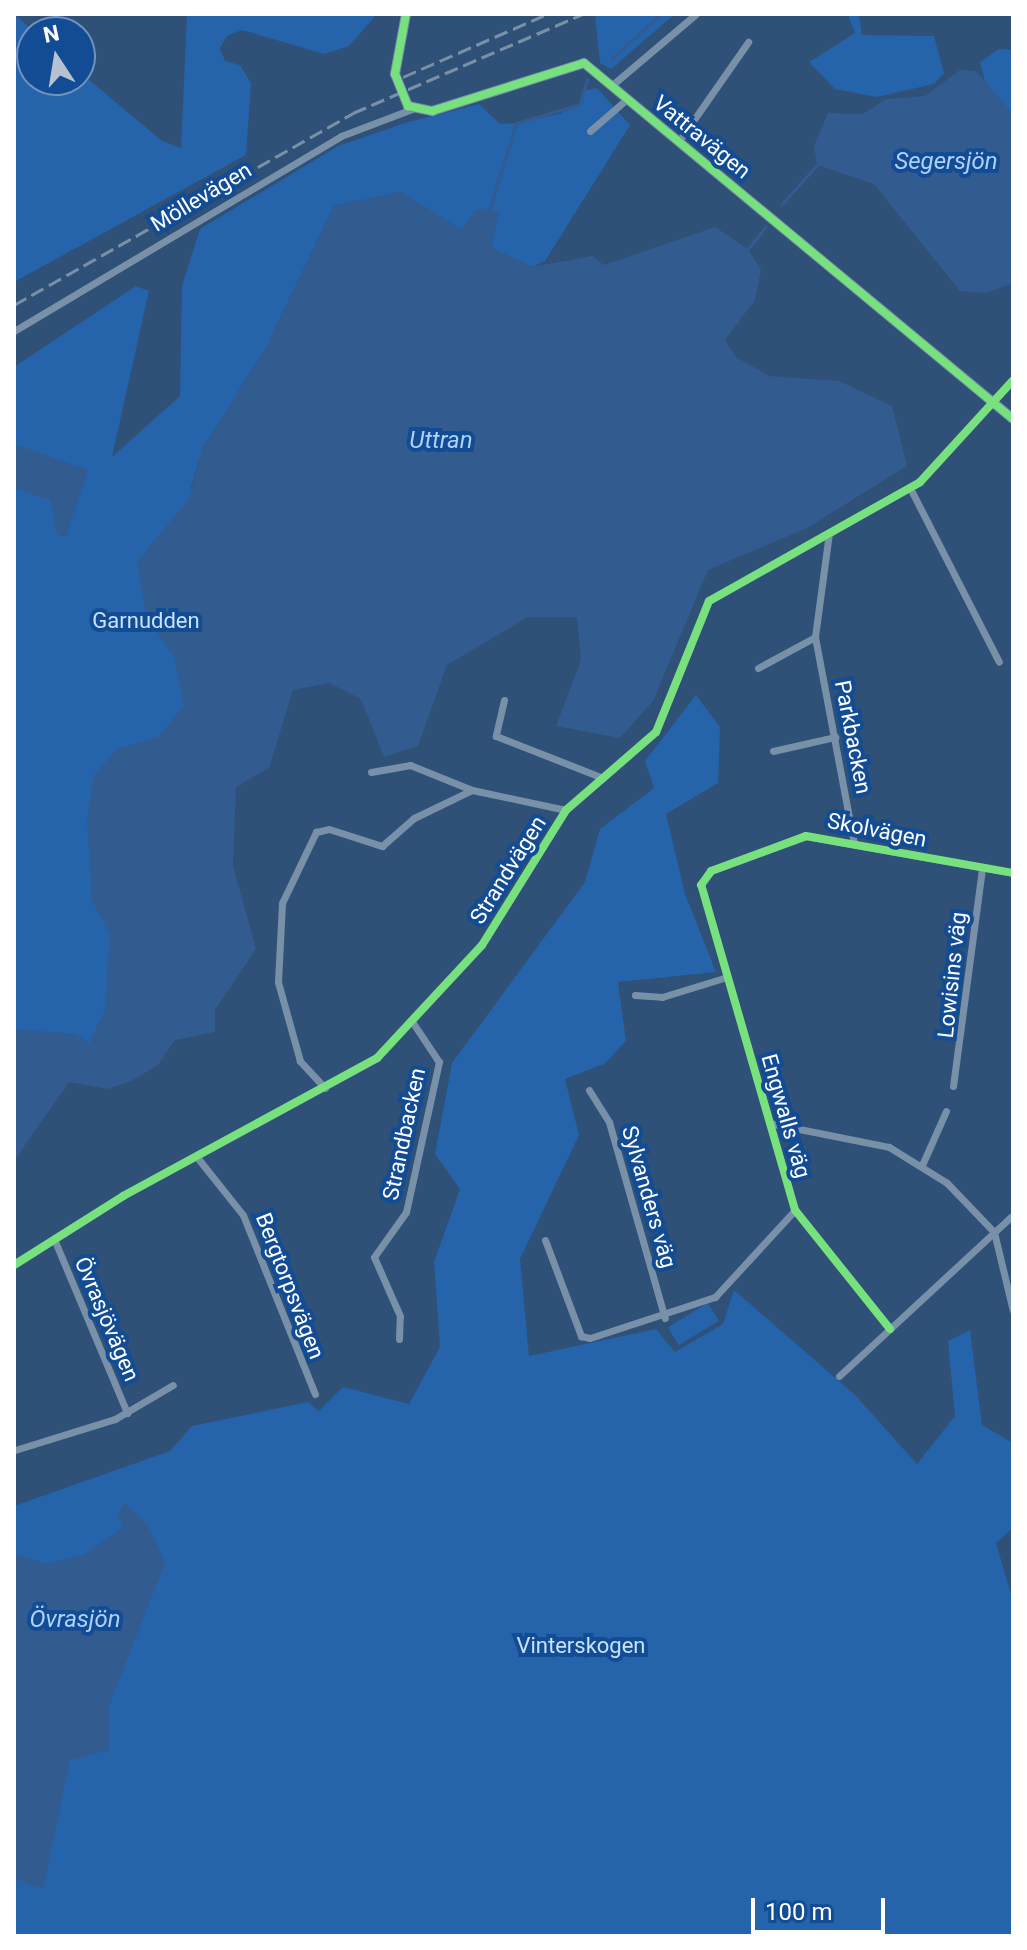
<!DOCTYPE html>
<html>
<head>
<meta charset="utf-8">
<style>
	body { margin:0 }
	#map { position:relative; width:1027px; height:1950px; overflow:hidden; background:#2f5077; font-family:Roboto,sans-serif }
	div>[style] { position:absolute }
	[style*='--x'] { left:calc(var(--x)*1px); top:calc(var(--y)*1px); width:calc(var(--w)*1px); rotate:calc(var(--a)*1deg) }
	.green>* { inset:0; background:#2563ab; transform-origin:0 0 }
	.water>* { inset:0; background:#325b8f }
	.stream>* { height:3px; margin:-1.5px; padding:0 1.5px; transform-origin:1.5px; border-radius:1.5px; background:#325b8f }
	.street>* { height:7px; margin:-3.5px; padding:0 3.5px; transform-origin:3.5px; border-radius:3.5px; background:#7990a9 }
	.secondary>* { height:10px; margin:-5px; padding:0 5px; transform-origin:5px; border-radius:5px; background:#748ca6 }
	.rail>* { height:3px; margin-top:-1.5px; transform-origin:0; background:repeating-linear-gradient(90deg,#7a90a9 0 14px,transparent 0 20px) }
	.cycleway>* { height:8px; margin:-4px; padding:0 4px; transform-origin:4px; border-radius:4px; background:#77e17e }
	span { translate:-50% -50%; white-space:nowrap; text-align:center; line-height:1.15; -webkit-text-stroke:8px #124c94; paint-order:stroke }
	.street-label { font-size:22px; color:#fff }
	.park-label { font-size:22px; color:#c8e1fd }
	.water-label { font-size:24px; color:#add1f9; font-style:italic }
	.frame { position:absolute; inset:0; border:16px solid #fff; pointer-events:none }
	.north { position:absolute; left:16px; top:16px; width:80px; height:80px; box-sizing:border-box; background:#124c94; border:2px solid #7194bf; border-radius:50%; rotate:348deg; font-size:22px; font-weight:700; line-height:32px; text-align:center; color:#fff }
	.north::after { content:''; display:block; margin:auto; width:28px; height:36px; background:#b6c2cf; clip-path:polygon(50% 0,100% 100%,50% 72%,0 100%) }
	.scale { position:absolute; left:751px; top:1898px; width:134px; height:36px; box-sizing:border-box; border:4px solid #fff; border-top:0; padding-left:10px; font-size:24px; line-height:28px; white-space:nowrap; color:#fff; -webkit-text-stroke:6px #124c94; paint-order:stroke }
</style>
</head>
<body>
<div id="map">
	<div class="green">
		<i style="clip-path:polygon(14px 14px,35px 32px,32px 80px,80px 80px,80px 72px,162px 141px,181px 148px,187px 14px,377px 14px,349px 46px,324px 54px,242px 30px,227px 36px,220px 48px,225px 61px,240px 65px,251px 83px,246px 155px,14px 282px)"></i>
		<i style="clip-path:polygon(603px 14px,675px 14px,611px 69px,600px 63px,595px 17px)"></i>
		<i style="clip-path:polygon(859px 14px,862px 35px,934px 36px,944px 73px,934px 84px,877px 97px,835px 89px,809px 62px,855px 33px,848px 15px)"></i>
		<i style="clip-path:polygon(999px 49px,1013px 50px,1013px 115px,985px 82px,980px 62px)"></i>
		<i style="clip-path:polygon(597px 88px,630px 125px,545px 261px,532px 267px,491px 248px,498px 214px,462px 231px,401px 192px,334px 206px,266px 348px,203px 448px,191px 488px,232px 737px,142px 1043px,14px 1090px,14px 367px,136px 286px,149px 291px,112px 457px,180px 396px,182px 286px,200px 229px,338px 146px,405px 123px,479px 104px,500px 124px,516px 123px,559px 114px,579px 104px,582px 91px)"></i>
		<i style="clip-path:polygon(696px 695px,720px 727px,718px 783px,666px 814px,685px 894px,716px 972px,618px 982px,626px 1041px,604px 1064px,565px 1079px,579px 1135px,520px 1259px,529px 1356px,656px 1329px,675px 1352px,723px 1324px,734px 1290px,856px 1396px,917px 1464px,955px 1416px,948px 1341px,970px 1330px,982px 1425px,1013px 1443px,1013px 1528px,996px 1543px,1013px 1601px,1013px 1936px,14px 1936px,14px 1506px,170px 1451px,192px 1426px,308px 1402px,319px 1411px,343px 1387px,409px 1404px,440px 1347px,434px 1262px,460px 1189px,435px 1154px,452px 1063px,585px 882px,600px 829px,654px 788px,645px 761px)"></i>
		<i style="left:708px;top:1303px;width:21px;height:47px;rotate:59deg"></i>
	</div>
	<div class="water">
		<i style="clip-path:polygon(960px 70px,976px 71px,1013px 115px,1013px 283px,987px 293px,960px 291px,874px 184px,817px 165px,814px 146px,828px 113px,863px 114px,886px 99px,925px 96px)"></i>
		<i style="clip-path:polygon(401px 192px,462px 231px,474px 211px,490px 208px,498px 214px,491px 248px,532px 267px,592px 256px,604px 265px,715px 227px,748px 249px,761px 270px,755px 300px,725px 340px,736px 357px,769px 376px,839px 381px,892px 406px,907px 466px,807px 528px,708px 570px,653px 701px,620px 738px,556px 726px,581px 660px,577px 617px,528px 617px,447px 665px,418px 746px,384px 757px,361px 699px,329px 683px,293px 690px,269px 768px,236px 787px,233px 866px,256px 949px,215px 1010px,215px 1032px,175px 1040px,158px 1065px,131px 1081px,108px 1089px,69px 1082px,14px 1161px,14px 1029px,76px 1034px,89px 1044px,105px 1010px,110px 934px,92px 900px,87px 818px,94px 775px,118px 749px,158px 737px,184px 705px,174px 657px,147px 616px,137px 562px,188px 500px,203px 448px,266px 348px,334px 206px)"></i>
		<i style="clip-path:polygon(14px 444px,88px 470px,65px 538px,57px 534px,50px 500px,14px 488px)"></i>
		<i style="clip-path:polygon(125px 1503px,148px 1525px,165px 1562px,109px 1706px,109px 1750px,70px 1760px,43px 1889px,14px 1878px,14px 1554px,47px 1564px,84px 1555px,123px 1528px,118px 1513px)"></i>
	</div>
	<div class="stream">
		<i style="--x:611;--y:59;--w:67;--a:-42"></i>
		<i style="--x:781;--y:205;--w:54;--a:-48"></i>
		<i style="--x:490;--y:208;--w:89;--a:-73"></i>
		<i style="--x:516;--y:123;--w:67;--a:-16.5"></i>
		<i style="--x:580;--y:104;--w:26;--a:-74"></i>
		<i style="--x:748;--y:249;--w:29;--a:-52"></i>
	</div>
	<div class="street">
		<i style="--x:611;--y:86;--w:111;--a:-40.3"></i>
		<i style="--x:590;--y:131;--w:49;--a:-40.9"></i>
		<i style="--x:679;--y:141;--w:121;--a:-55.1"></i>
		<i style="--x:14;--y:331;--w:381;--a:-30.8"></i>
		<i style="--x:341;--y:136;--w:76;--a:-20.8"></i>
		<i style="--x:910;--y:488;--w:195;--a:62.9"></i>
		<i style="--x:829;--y:533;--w:105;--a:97.7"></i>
		<i style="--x:815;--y:637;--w:211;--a:79.3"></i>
		<i style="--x:758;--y:668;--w:65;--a:-28.5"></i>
		<i style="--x:504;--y:700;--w:37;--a:103"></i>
		<i style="--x:496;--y:736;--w:115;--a:21.4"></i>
		<i style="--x:773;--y:751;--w:64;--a:-12.7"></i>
		<i style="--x:371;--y:772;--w:40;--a:-10"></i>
		<i style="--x:410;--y:765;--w:67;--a:22"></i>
		<i style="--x:635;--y:995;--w:27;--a:4"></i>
		<i style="--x:662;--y:997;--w:68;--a:-17.1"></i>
		<i style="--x:953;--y:1086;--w:220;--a:-82.4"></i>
		<i style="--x:325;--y:1088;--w:37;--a:-133"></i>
		<i style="--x:300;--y:1061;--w:82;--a:-105.6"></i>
		<i style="--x:278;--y:982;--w:79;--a:-87.1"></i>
		<i style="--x:282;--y:903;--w:79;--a:-64.4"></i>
		<i style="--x:316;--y:832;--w:13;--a:-13"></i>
		<i style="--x:329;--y:829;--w:56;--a:17.8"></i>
		<i style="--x:382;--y:846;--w:43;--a:-41.2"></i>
		<i style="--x:414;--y:818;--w:64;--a:-25.8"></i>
		<i style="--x:472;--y:790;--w:96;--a:12"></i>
		<i style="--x:589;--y:1090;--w:38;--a:58"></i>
		<i style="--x:609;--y:1122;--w:204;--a:74.1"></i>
		<i style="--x:769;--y:1123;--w:122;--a:11.3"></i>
		<i style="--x:889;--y:1147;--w:68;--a:31.8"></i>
		<i style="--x:947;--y:1183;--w:68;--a:46.2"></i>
		<i style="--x:994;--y:1232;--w:81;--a:76.5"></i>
		<i style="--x:196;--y:1156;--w:75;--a:51.5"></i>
		<i style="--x:243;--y:1215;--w:193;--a:68.1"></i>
		<i style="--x:922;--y:1165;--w:59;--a:-66"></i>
		<i style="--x:54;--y:1239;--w:189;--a:67.2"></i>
		<i style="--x:545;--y:1240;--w:103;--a:69.4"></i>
		<i style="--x:581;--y:1336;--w:9;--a:13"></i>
		<i style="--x:590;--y:1338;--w:132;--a:-18.2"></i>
		<i style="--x:715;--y:1297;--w:118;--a:-47.4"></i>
		<i style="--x:14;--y:1265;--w:129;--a:-32.3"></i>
		<i style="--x:123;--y:1196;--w:289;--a:-28.5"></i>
		<i style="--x:377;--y:1058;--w:154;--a:-47.1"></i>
		<i style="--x:482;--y:945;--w:159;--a:-58.1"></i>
		<i style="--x:566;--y:810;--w:119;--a:-40.9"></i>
		<i style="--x:656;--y:732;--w:141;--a:-68"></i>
		<i style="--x:709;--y:601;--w:242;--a:-29.4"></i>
		<i style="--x:920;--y:482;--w:138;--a:-47.6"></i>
		<i style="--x:890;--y:1329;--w:152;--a:-128.6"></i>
		<i style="--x:795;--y:1210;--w:338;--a:-106.1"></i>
		<i style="--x:701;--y:885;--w:17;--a:-54"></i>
		<i style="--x:711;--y:871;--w:101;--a:-20.2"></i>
		<i style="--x:806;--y:836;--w:210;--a:10.1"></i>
		<i style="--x:399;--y:1339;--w:23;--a:-88"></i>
		<i style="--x:400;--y:1316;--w:64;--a:-113.8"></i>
		<i style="--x:374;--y:1257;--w:55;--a:-54.6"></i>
		<i style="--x:406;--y:1212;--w:154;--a:-77.6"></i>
		<i style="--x:439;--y:1062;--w:47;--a:-123.7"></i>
		<i style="--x:839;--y:1376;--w:237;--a:-42.8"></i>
		<i style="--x:15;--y:1450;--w:105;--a:-17.2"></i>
		<i style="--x:115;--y:1419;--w:67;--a:-30.4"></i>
	</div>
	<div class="secondary">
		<i style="--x:406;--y:14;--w:61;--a:100.4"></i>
		<i style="--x:395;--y:74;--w:35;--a:68"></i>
		<i style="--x:408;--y:106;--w:25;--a:12"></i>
		<i style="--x:432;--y:111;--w:159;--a:-17.5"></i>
		<i style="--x:584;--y:63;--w:557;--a:39.69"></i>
	</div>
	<div class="rail">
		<i style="--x:403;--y:77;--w:157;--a:-23.6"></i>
		<i style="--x:14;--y:305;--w:390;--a:-29.5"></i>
		<i style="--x:353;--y:113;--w:250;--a:-23.3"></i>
	</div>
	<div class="cycleway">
		<i style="--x:406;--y:14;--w:61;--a:100.4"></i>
		<i style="--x:395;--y:74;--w:35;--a:68"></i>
		<i style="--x:408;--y:106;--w:25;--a:12"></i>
		<i style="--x:432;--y:111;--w:159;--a:-17.5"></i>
		<i style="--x:584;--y:63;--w:557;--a:39.69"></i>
		<i style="--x:14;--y:1265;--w:129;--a:-32.3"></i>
		<i style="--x:123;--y:1196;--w:289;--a:-28.5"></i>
		<i style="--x:377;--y:1058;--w:154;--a:-47.1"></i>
		<i style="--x:482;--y:945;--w:159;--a:-58.1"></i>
		<i style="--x:566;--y:810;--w:119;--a:-40.9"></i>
		<i style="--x:656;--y:732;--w:141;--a:-68"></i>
		<i style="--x:709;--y:601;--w:242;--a:-29.4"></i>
		<i style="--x:920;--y:482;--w:138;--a:-47.6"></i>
		<i style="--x:890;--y:1329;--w:152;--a:-128.6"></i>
		<i style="--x:795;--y:1210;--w:338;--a:-106.1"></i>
		<i style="--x:701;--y:885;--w:17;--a:-54"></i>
		<i style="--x:711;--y:871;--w:101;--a:-20.2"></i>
		<i style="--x:806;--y:836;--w:210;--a:10.1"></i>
	</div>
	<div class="street-label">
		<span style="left:702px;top:137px;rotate:39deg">Vattravägen</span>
		<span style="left:201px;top:197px;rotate:-31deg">Möllevägen</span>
		<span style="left:853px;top:737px;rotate:79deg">Parkbacken</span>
		<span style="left:877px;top:830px;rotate:11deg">Skolvägen</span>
		<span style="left:508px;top:870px;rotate:-58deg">Strandvägen</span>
		<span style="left:952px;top:975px;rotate:-84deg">Lowisins väg</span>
		<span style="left:786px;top:1116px;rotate:74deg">Engwalls väg</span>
		<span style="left:404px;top:1134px;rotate:-78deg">Strandbacken</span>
		<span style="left:649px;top:1197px;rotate:74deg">Sylvanders väg</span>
		<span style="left:290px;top:1286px;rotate:69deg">Bergtorpsvägen</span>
		<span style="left:107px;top:1319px;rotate:67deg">Övrasjövägen</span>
	</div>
	<div class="park-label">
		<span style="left:146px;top:621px">Garnudden</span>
		<span style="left:581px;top:1646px">Vinterskogen</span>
	</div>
	<div class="water-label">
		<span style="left:946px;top:162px">Segersjön</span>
		<span style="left:441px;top:441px">Uttran</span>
		<span style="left:75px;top:1620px">Övrasjön</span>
	</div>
	<div class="frame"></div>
	<div class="north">N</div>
	<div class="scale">100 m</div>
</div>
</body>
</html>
